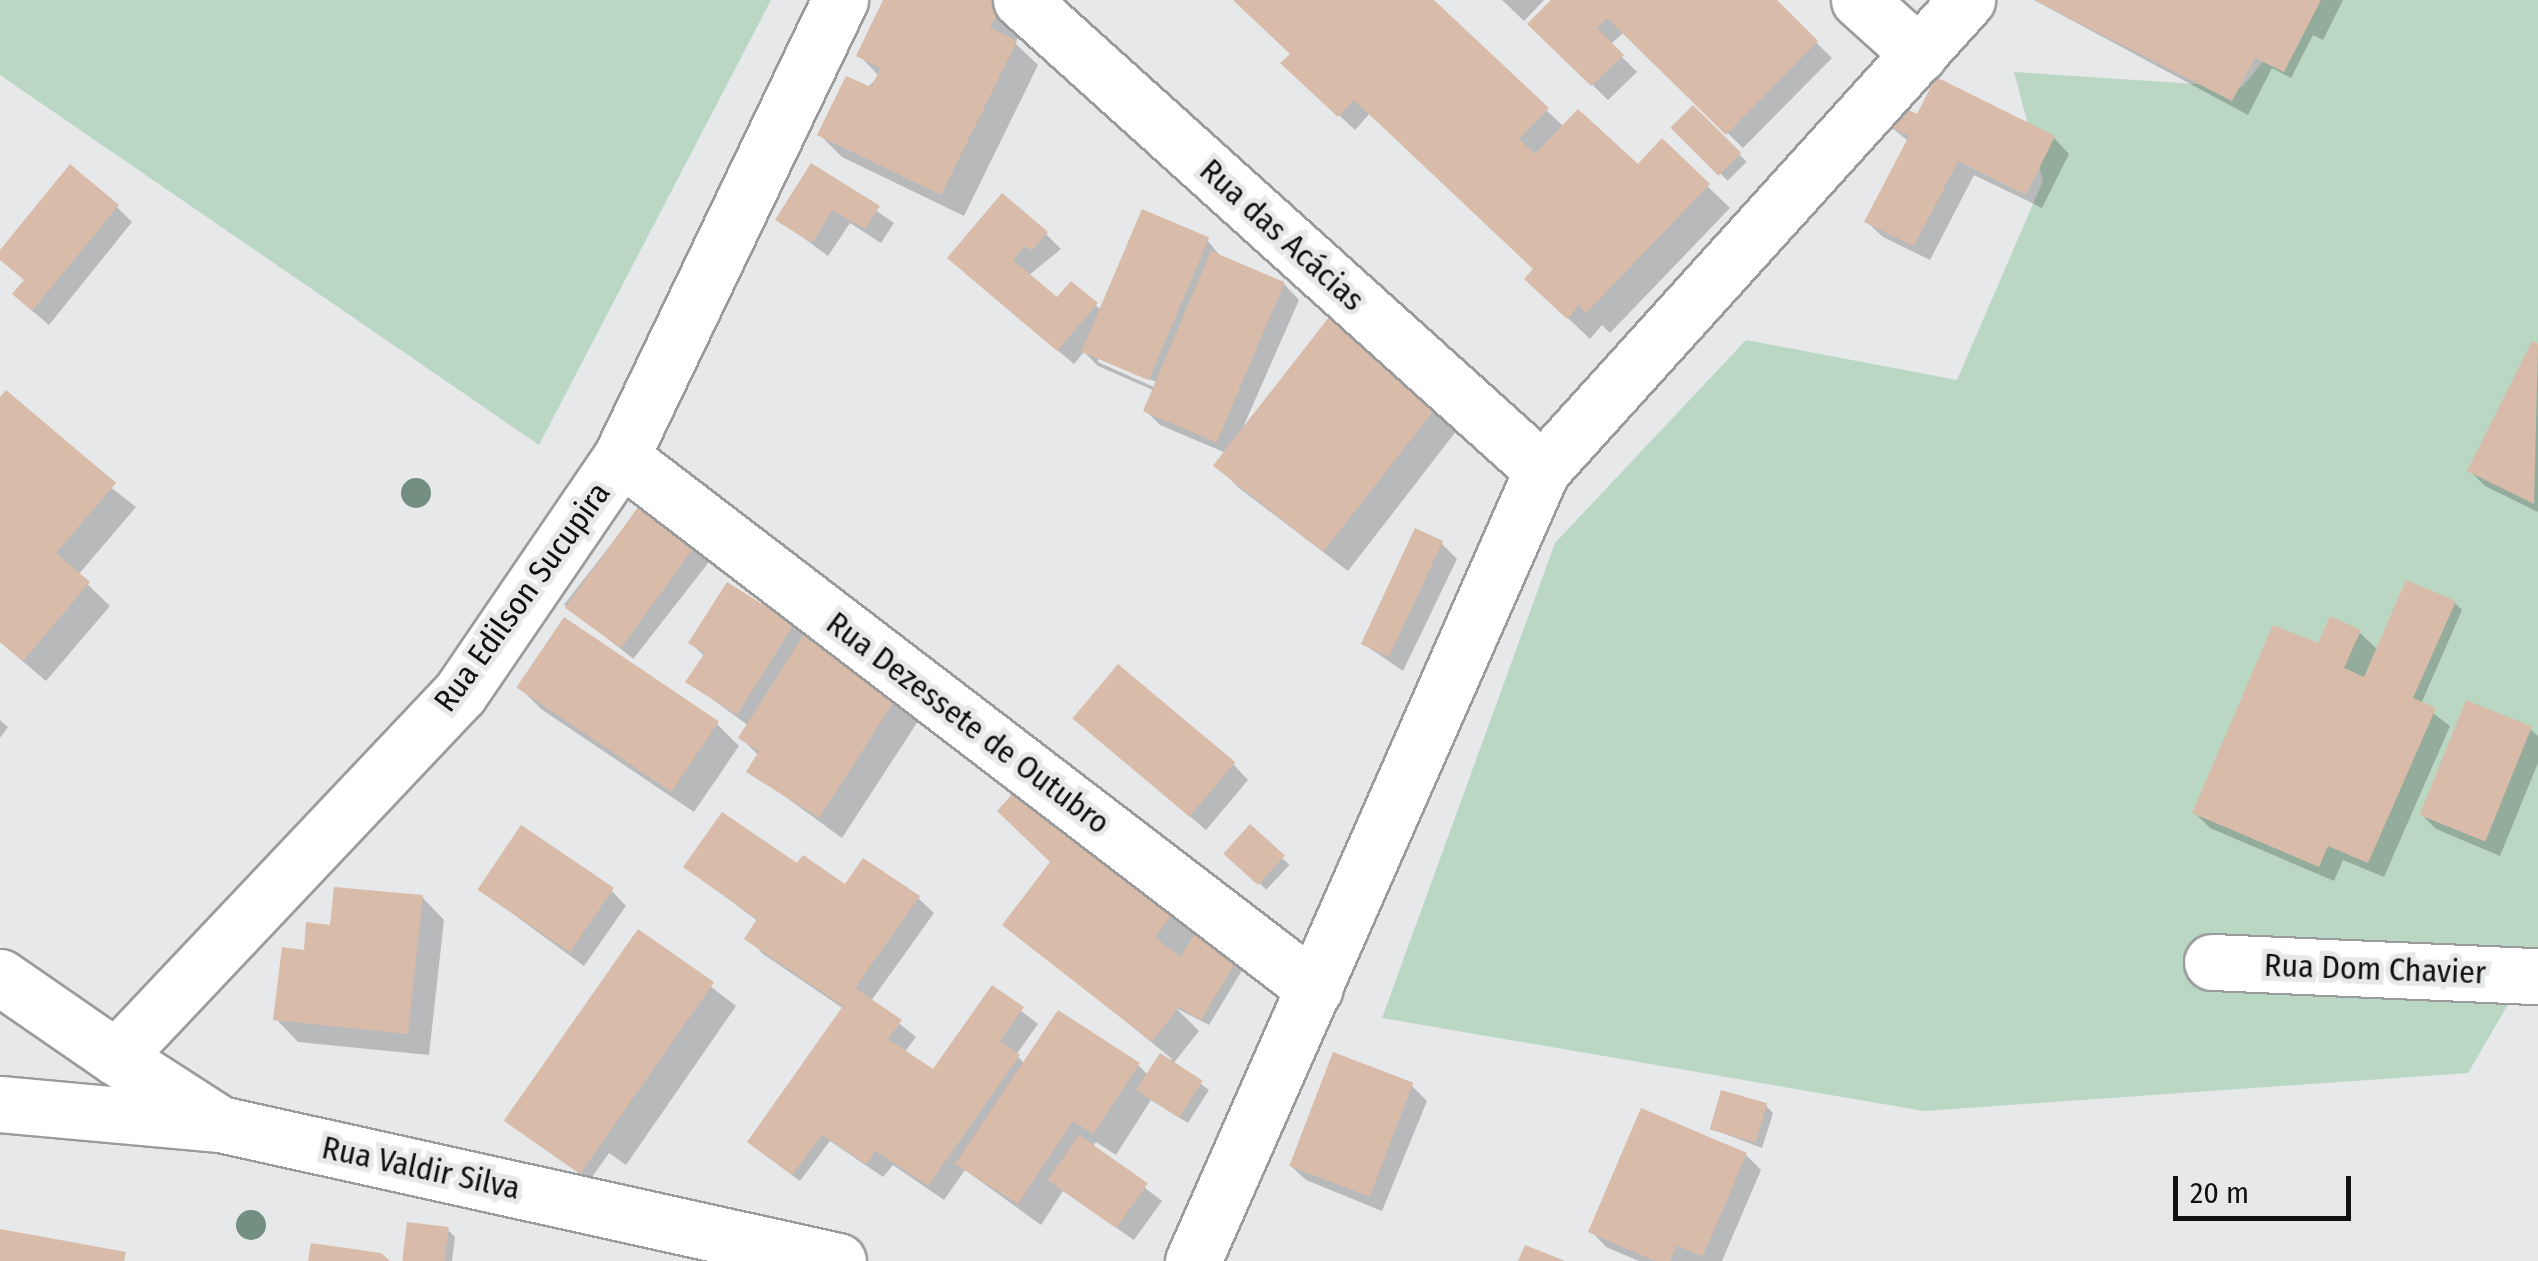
<!DOCTYPE html>
<html>
<head>
<meta charset="utf-8">
<style>
	body { margin:0 }
	#map { position:relative; width:2538px; height:1261px; overflow:hidden; background:#e6e8ea; font-family:"Fira Sans Condensed",sans-serif }
	div>[style] { position:absolute }
	[style*='--x'] { left:calc(var(--x)*1px); top:calc(var(--y)*1px); width:calc(var(--w)*1px); rotate:calc(var(--a)*1deg) }
	.green>* { inset:0; background:#bad7c3 }
	.shadow>* { inset:0; background:#0003; transform-origin:0 0 }
	.building>* { inset:0; background:#d8bba8; transform-origin:0 0 }
	.roads { filter:drop-shadow(2px 0 #999b9d) drop-shadow(-2px 0 #999b9d) drop-shadow(0 2px #999b9d) drop-shadow(0 -2px #999b9d) }
	.minor>* { height:55px; margin:-27.5px; padding:0 27.5px; transform-origin:27.5px; border-radius:27.5px; background:#fff }
	.trees>* { width:30px; height:30px; margin:-15px; border-radius:50%; background:#728f81 }
	span { translate:-50% -50%; white-space:nowrap; text-align:center; line-height:1.15; -webkit-text-stroke:10px #e6e8ea; paint-order:stroke }
	.street-label { font-size:32px; color:#0f1010 }
	.scale { position:absolute; left:2173px; top:1176px; width:178px; height:45px; box-sizing:border-box; border:5px solid #0f1010; border-top:0; padding-left:12px; font-size:30px; line-height:35px; white-space:nowrap; color:#0f1010; -webkit-text-stroke:8px #e6e8ea; paint-order:stroke }
</style>
</head>
<body>
<div id="map">
	<div class="green">
		<i style="clip-path:polygon(0 0,771px 0,539px 445px,0 75px)"></i>
		<i style="clip-path:polygon(2314px 0,2538px 0,2538px 953px,2468px 1073px,1924px 1111px,1382px 1018px,1555px 543px,1746px 340px,1957px 380px,2043px 181px,2014px 72px,2242px 87px)"></i>
	</div>
	<div class="shadow">
		<i style="clip-path:polygon(885px 0,986px 0,1022px 29px,1015px 43px,1038px 65px,964px 216px,842px 157px,820px 135px,879px 76px,859px 55px)"></i>
		<i style="clip-path:polygon(1235px 0,1430px 0,1564px 127px,1638px 168px,1662px 142px,1730px 208px,1610px 333px,1602px 325px,1590px 339px,1550px 301px,1536px 270px,1370px 113px,1355px 130px,1299px 78px,1300px 60px)"></i>
		<i style="clip-path:polygon(1502px 0,1544px 0,1524px 21px)"></i>
		<i style="clip-path:polygon(1554px 0,1773px 0,1832px 58px,1743px 148px,1624px 32px,1610px 45px,1637px 72px,1608px 100px,1530px 24px)"></i>
		<i style="clip-path:polygon(2034px 0,2343px 0,2323px 40px,2313px 35px,2291px 78px,2272px 68px,2248px 115px)"></i>
		<i style="left:1693px;top:108px;width:76px;height:27px;rotate:45deg"></i>
		<i style="clip-path:polygon(1885px 122px,2054px 138px,2069px 154px,2042px 208px,1974px 175px,1930px 260px,1883px 237px,1867px 222px,1908px 141px)"></i>
		<i style="clip-path:polygon(812px 166px,894px 223px,881px 243px,850px 223px,828px 256px,778px 219px)"></i>
		<i style="clip-path:polygon(117px 207px,132px 222px,49px 325px,30px 309px,26px 281px,0 254px)"></i>
		<i style="clip-path:polygon(evenodd,1046px 234px,1061px 249px,1028px 276px,1058px 300px,1072px 284px,1101px 310px,1207px 240px,1222px 258px,1284px 284px,1299px 300px,1241px 432px,1334px 316px,1464px 421px,1348px 571px,1239px 488px,1217px 466px,1226px 453px,1160px 425px,1144px 409px,1153px 390px,1098px 366px,1084px 352px,1074px 364px,965px 273px,1046px 234px,1098px 356px,1158px 383px,1156px 388px,1098px 362px,1098px 356px)"></i>
		<i style="clip-path:polygon(2533px 344px,2538px 347px,2538px 512px,2485px 486px,2470px 471px)"></i>
		<i style="clip-path:polygon(0 401px,136px 507px,78px 575px,110px 606px,46px 681px,0 642px)"></i>
		<i style="left:652px;top:492px;width:88px;height:143px;rotate:38deg"></i>
		<i style="clip-path:polygon(1441px 543px,1457px 559px,1403px 671px,1362px 643px)"></i>
		<i style="clip-path:polygon(2455px 603px,2462px 610px,2421px 704px,2450px 726px,2384px 877px,2343px 860px,2334px 881px,2210px 828px,2195px 813px,2319px 647px,2359px 632px,2378px 650px)"></i>
		<i style="clip-path:polygon(792px 626px,922px 715px,842px 838px,750px 771px,759px 756px,741px 738px,749px 726px,689px 682px,705px 657px,691px 643px)"></i>
		<i style="clip-path:polygon(519px 687px,717px 724px,739px 746px,694px 812px,541px 709px)"></i>
		<i style="clip-path:polygon(0 720px,8px 727px,0 738px)"></i>
		<i style="clip-path:polygon(2530px 729px,2538px 736px,2538px 763px,2500px 856px,2436px 829px,2421px 814px)"></i>
		<i style="clip-path:polygon(1091px 733px,1233px 764px,1248px 780px,1206px 830px)"></i>
		<i style="clip-path:polygon(1027px 783px,1244px 967px,1209px 1025px,1176px 1008px,1199px 1031px,1173px 1064px,1209px 1090px,1188px 1123px,1151px 1100px,1116px 1155px,1096px 1142px,1092px 1147px,1162px 1201px,1134px 1240px,1063px 1191px,1041px 1225px,965px 1170px,944px 1200px,893px 1165px,883px 1177px,830px 1141px,800px 1181px,757px 1149px,844px 1009px,763px 954px,748px 938px,759px 922px,686px 867px,797px 867px,846px 887px,918px 898px,934px 913px,871px 1001px,916px 1037px,904px 1053px,933px 1072px,992px 988px,1038px 1024px,1016px 1055px,1025px 1064px,1138px 1065px,1149px 1076px,1172px 1059px,1006px 924px,1056px 864px)"></i>
		<i style="left:1250px;top:828px;width:54px;height:34px;rotate:43deg"></i>
		<i style="clip-path:polygon(479px 889px,611px 890px,626px 906px,584px 966px)"></i>
		<i style="clip-path:polygon(422px 897px,444px 920px,429px 1055px,298px 1042px,276px 1019px,306px 952px,332px 927px)"></i>
		<i style="clip-path:polygon(639px 932px,736px 1006px,626px 1165px,609px 1153px,590px 1180px,516px 1128px)"></i>
		<i style="clip-path:polygon(1411px 1085px,1427px 1101px,1382px 1211px,1306px 1180px,1290px 1165px)"></i>
		<i style="clip-path:polygon(1765px 1105px,1773px 1113px,1762px 1148px,1712px 1129px)"></i>
		<i style="clip-path:polygon(1746px 1155px,1761px 1170px,1722px 1261px,1639px 1261px,1606px 1247px,1591px 1231px)"></i>
		<i style="clip-path:polygon(447px 1229px,455px 1237px,452px 1261px,405px 1261px)"></i>
	</div>
	<div class="building">
		<i style="clip-path:polygon(883px 0,991px 0,1001px 5px,990px 28px,1017px 41px,941px 195px,817px 135px,846px 76px,871px 87px,881px 68px,856px 56px)"></i>
		<i style="clip-path:polygon(1233px 0,1434px 0,1549px 108px,1519px 139px,1535px 154px,1578px 109px,1638px 164px,1662px 138px,1710px 184px,1586px 313px,1579px 305px,1567px 319px,1524px 279px,1533px 269px,1354px 100px,1338px 117px,1280px 63px,1290px 54px)"></i>
		<i style="clip-path:polygon(1551px 0,1777px 0,1818px 41px,1726px 135px,1607px 18px,1597px 28px,1624px 55px,1591px 86px,1527px 24px)"></i>
		<i style="clip-path:polygon(2034px 0,2321px 0,2284px 72px,2255px 58px,2232px 101px)"></i>
		<i style="clip-path:polygon(1936px 77px,2055px 136px,2026px 195px,1958px 161px,1914px 246px,1864px 222px,1909px 136px,1882px 123px,1893px 102px,1917px 114px)"></i>
		<i style="left:1693px;top:105px;width:68px;height:32px;rotate:45deg"></i>
		<i style="clip-path:polygon(811px 163px,880px 206px,865px 229px,833px 210px,812px 243px,775px 220px)"></i>
		<i style="clip-path:polygon(70px 164px,119px 205px,32px 311px,12px 294px,24px 280px,0 260px,0 250px)"></i>
		<i style="clip-path:polygon(1002px 193px,1048px 232px,1032px 251px,1025px 246px,1013px 260px,1057px 297px,1071px 281px,1098px 303px,1057px 351px,947px 258px)"></i>
		<i style="left:1142px;top:209px;width:73px;height:155px;rotate:23deg"></i>
		<i style="left:1211px;top:251px;width:80px;height:174px;rotate:23deg"></i>
		<i style="left:1333px;top:312px;width:140px;height:195px;rotate:38deg"></i>
		<i style="clip-path:polygon(2532px 341px,2538px 344px,2534px 504px,2467px 471px)"></i>
		<i style="clip-path:polygon(6px 390px,116px 483px,56px 553px,90px 582px,23px 661px,0 642px,0 397px)"></i>
		<i style="left:652px;top:488px;width:69px;height:148px;rotate:36deg"></i>
		<i style="left:1415px;top:528px;width:31px;height:128px;rotate:25deg"></i>
		<i style="clip-path:polygon(2406px 580px,2456px 601px,2413px 698px,2436px 708px,2368px 863px,2328px 846px,2319px 867px,2192px 813px,2273px 625px,2318px 643px,2330px 616px,2361px 630px,2344px 668px,2364px 677px)"></i>
		<i style="clip-path:polygon(727px 582px,794px 624px,737px 715px,685px 682px,705px 653px,688px 643px)"></i>
		<i style="left:564px;top:617px;width:187px;height:85px;rotate:34deg"></i>
		<i style="clip-path:polygon(806px 631px,901px 691px,819px 818px,746px 772px,759px 751px,738px 738px)"></i>
		<i style="left:1118px;top:664px;width:153px;height:71px;rotate:40deg"></i>
		<i style="left:2466px;top:700px;width:71px;height:124px;rotate:22deg"></i>
		<i style="clip-path:polygon(1026px 779px,1177px 908px,1155px 937px,1180px 957px,1196px 932px,1238px 958px,1201px 1020px,1179px 1007px,1152px 1042px,1002px 925px,1050px 862px,997px 811px)"></i>
		<i style="clip-path:polygon(722px 812px,797px 863px,803px 855px,845px 884px,863px 858px,920px 896px,855px 988px,902px 1020px,888px 1039px,933px 1069px,992px 985px,1024px 1007px,1000px 1041px,1020px 1055px,928px 1186px,876px 1151px,866px 1164px,822px 1135px,792px 1175px,747px 1142px,843px 1006px,744px 939px,757px 919px,683px 867px)"></i>
		<i style="left:1250px;top:824px;width:47px;height:40px;rotate:42deg"></i>
		<i style="left:521px;top:825px;width:112px;height:78px;rotate:34deg"></i>
		<i style="clip-path:polygon(334px 887px,423px 895px,408px 1034px,273px 1020px,282px 947px,304px 950px,306px 922px,330px 925px)"></i>
		<i style="left:638px;top:929px;width:93px;height:234px;rotate:35deg"></i>
		<i style="clip-path:polygon(1058px 1010px,1140px 1063px,1093px 1134px,1073px 1121px,1018px 1204px,955px 1164px)"></i>
		<i style="left:1333px;top:1052px;width:86px;height:122px;rotate:21deg"></i>
		<i style="left:1160px;top:1053px;width:51px;height:44px;rotate:33deg"></i>
		<i style="left:1721px;top:1090px;width:48px;height:41px;rotate:16deg"></i>
		<i style="clip-path:polygon(1641px 1108px,1747px 1153px,1703px 1256px,1676px 1246px,1670px 1261px,1655px 1261px,1588px 1232px)"></i>
		<i style="left:1079px;top:1135px;width:84px;height:55px;rotate:35deg"></i>
		<i style="left:407px;top:1222px;width:42px;height:39px;rotate:7deg"></i>
		<i style="clip-path:polygon(0 1229px,126px 1252px,124px 1261px,0 1261px)"></i>
		<i style="clip-path:polygon(311px 1243px,381px 1253px,390px 1261px,308px 1261px)"></i>
		<i style="clip-path:polygon(1525px 1245px,1565px 1261px,1518px 1261px)"></i>
	</div>
	<div class="roads">
		<div class="minor">
			<i style="--x:1021;--y:0;--w:702;--a:42.05"></i>
			<i style="--x:1859;--y:0;--w:81;--a:42"></i>
			<i style="--x:621;--y:457;--w:874;--a:37.47"></i>
			<i style="--x:2212;--y:962;--w:326;--a:2.5"></i>
			<i style="--x:0;--y:977;--w:141;--a:34.6"></i>
			<i style="--x:0;--y:1104;--w:221;--a:5.2"></i>
			<i style="--x:220;--y:1124;--w:633;--a:12.5"></i>
			<i style="--x:220;--y:1124;--w:124;--a:-147.2"></i>
			<i style="--x:116;--y:1057;--w:501;--a:-46.62"></i>
			<i style="--x:460;--y:693;--w:286;--a:-55.7"></i>
			<i style="--x:621;--y:457;--w:507;--a:-64.4"></i>
			<i style="--x:1193;--y:1261;--w:865;--a:-66.19"></i>
			<i style="--x:1542;--y:470;--w:634;--a:-47.88"></i>
		</div>
	</div>
	<div class="trees">
		<i style="left:416px;top:493px"></i>
		<i style="left:251px;top:1225px"></i>
	</div>
	<div class="street-label">
		<span style="left:1282px;top:235px;rotate:42deg">Rua das Acácias</span>
		<span style="left:522px;top:597px;rotate:-54deg">Rua Edilson Sucupira</span>
		<span style="left:968px;top:723px;rotate:37deg">Rua Dezessete de Outubro</span>
		<span style="left:2375px;top:969px;rotate:2deg">Rua Dom Chavier</span>
		<span style="left:421px;top:1168px;rotate:12deg">Rua Valdir Silva</span>
	</div>
	<div class="scale">20 m</div>
</div>
</body>
</html>
